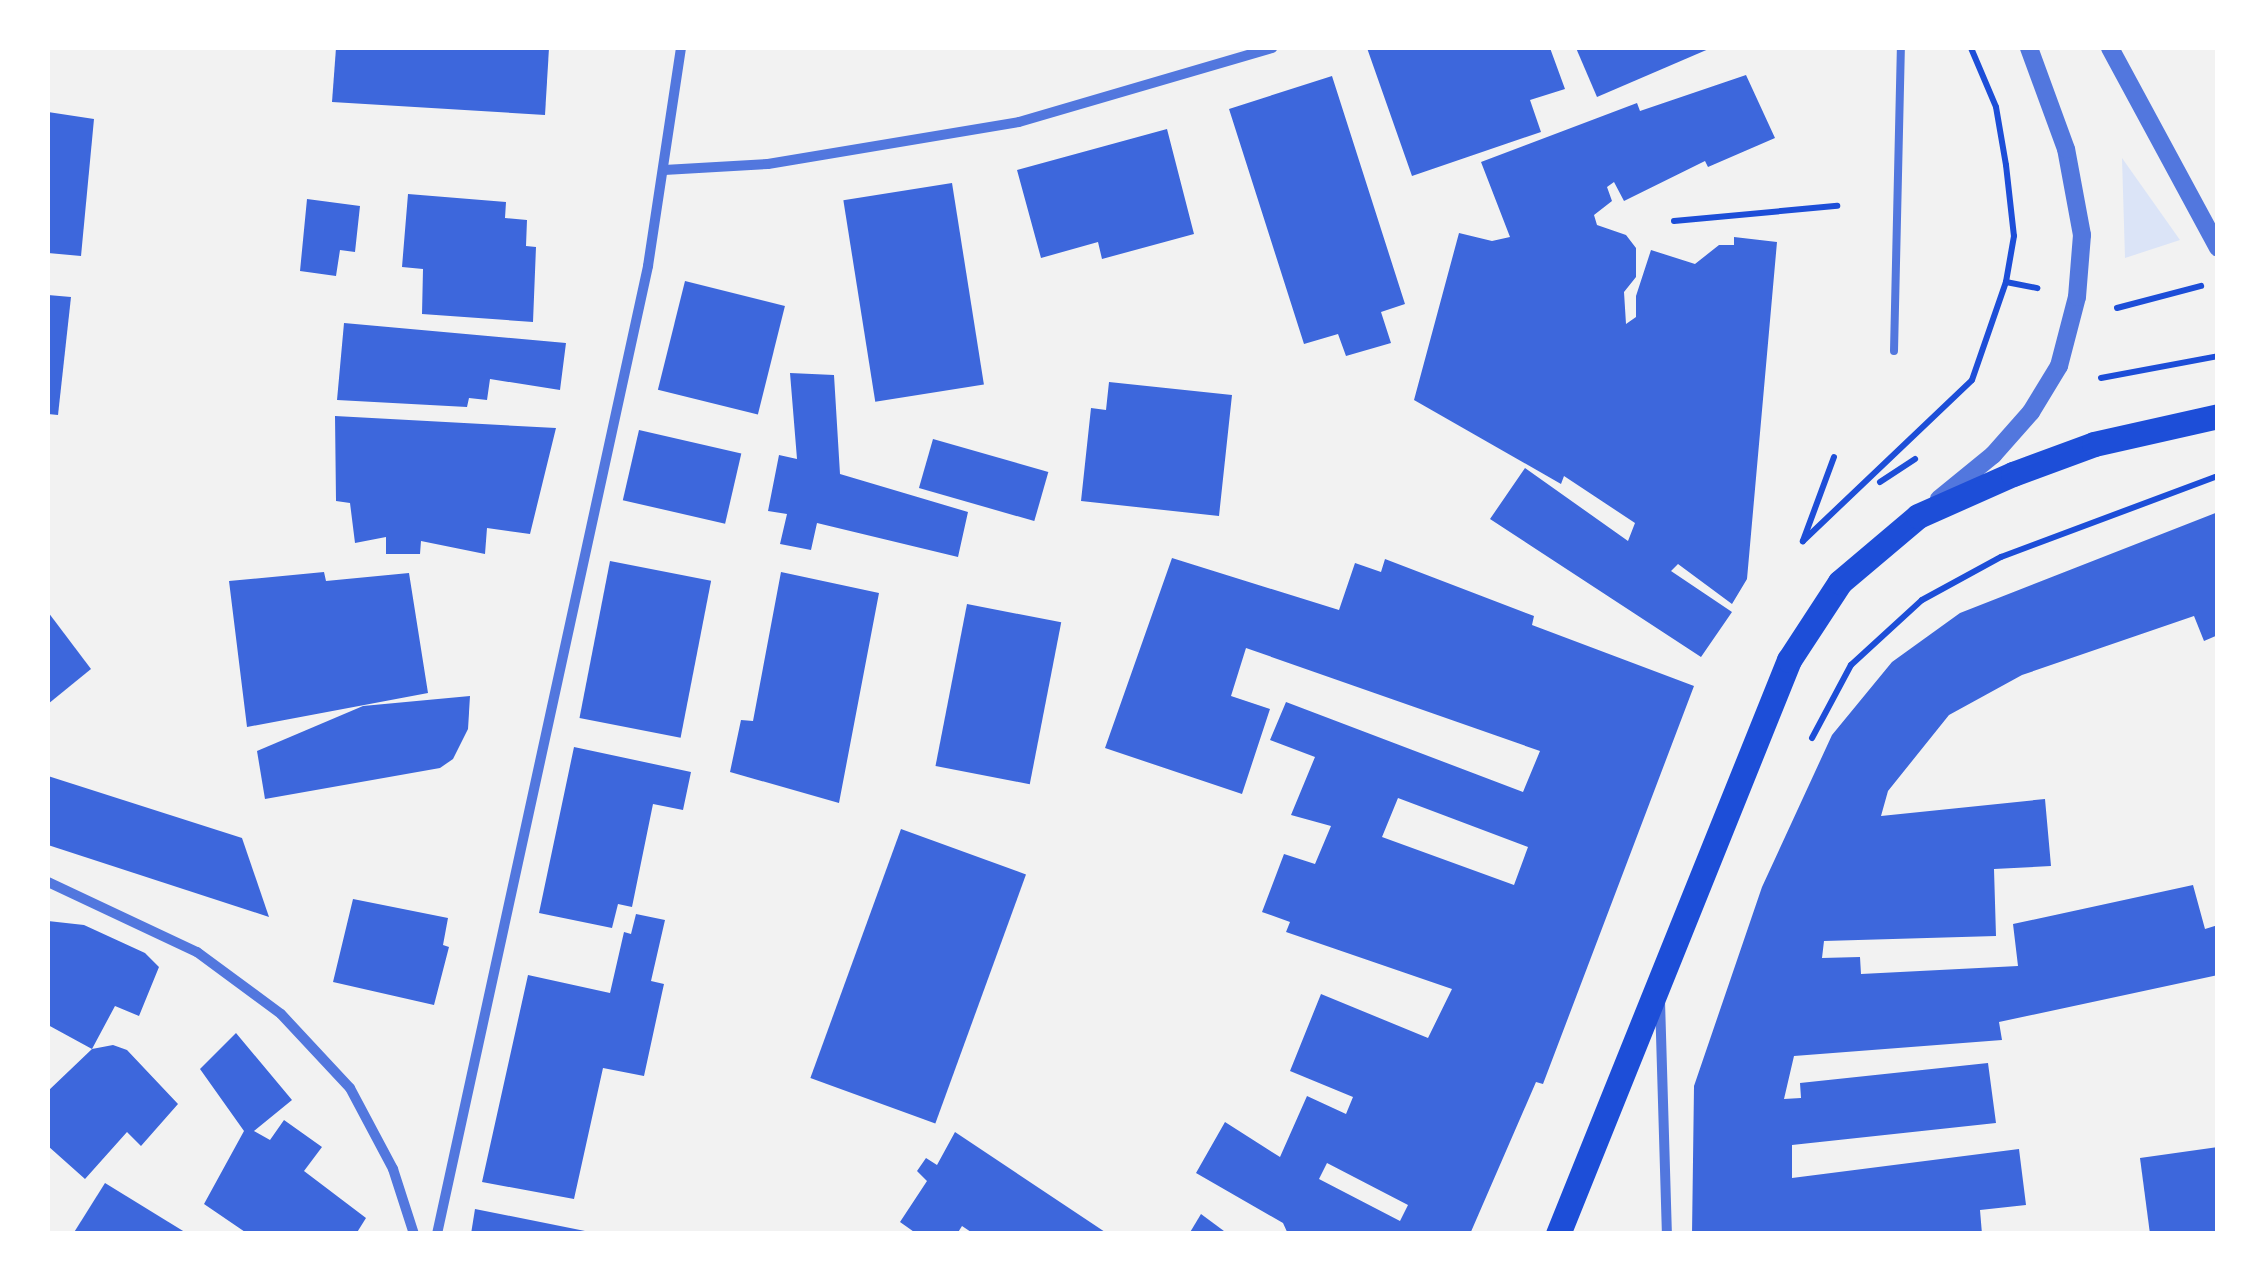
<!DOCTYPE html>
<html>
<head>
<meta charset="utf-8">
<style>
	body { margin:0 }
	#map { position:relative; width:2265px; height:1281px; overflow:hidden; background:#f2f2f2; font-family:"Titillium Web",sans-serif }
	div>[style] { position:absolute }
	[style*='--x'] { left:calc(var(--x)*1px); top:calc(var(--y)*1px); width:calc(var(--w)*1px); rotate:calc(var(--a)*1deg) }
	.green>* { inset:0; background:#dbe4f7 }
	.building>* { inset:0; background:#3d67dc; transform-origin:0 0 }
	.path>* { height:6px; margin:-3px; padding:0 3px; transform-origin:3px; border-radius:3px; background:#1d4ed8 }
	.service>* { height:8px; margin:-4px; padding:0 4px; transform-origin:4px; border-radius:4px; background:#5277de }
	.minor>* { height:10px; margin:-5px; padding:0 5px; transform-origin:5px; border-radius:5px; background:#5277de }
	.tertiary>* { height:18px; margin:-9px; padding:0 9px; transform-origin:9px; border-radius:9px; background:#5277de }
	.primary>* { height:25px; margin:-12.5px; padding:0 12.5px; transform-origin:12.5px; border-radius:12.5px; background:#1d4ed8 }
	span { translate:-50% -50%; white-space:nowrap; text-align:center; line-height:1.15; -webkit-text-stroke:9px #fff; paint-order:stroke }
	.frame { position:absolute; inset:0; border:50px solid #fff; pointer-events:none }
</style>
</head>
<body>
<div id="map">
	<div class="green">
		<i style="clip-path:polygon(2122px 158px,2180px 240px,2125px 258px)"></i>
	</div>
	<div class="building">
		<i style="clip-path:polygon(336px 48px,549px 48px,545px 115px,332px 102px)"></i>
		<i style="clip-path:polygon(1367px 48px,1550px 48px,1565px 89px,1530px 100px,1541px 132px,1412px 176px)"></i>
		<i style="clip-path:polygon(1576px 48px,1711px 48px,1597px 97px)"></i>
		<i style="clip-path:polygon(1746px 75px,1775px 138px,1708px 167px,1705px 161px,1624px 201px,1614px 182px,1607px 187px,1612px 201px,1594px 215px,1597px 225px,1626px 235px,1636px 248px,1636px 277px,1624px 292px,1626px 324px,1636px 317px,1636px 296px,1651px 250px,1695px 264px,1719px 245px,1734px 245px,1734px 237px,1777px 242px,1747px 579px,1732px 604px,1678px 564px,1671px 571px,1732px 612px,1701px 657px,1490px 519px,1525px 468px,1628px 541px,1635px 523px,1564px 476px,1561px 484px,1414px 400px,1459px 233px,1492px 241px,1510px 237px,1481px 162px,1637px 103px,1640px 111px)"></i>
		<i style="clip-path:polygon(1332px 76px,1405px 304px,1381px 312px,1391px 343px,1346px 356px,1338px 334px,1304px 344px,1229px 109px)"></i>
		<i style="clip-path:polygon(48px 112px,94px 119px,81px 256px,48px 253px)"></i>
		<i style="clip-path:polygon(1167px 129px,1194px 234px,1102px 259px,1098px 242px,1041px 258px,1017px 170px)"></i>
		<i style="left:952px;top:183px;width:204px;height:110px;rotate:81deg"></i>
		<i style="clip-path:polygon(408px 194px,506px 202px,505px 218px,527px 220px,526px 246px,536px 247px,533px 322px,422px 314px,423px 269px,402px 267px)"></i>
		<i style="clip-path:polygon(307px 199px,360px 206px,355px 252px,340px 250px,336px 276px,300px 271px)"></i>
		<i style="left:685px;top:281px;width:103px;height:112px;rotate:14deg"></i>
		<i style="clip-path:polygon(48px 295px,71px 297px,58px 415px,48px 414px)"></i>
		<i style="clip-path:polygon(344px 323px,566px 343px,560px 390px,490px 379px,487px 400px,469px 398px,467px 407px,337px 400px)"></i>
		<i style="clip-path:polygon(790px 373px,834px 375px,840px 474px,968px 512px,958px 557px,817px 523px,811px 550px,780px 544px,787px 514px,768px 511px,779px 455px,797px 459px)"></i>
		<i style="clip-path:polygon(1109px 382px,1232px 395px,1219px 516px,1081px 501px,1091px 408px,1106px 410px)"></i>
		<i style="clip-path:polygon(335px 416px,556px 428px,530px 534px,487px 528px,485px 554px,421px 541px,420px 554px,386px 554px,386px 537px,355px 543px,350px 503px,336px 501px)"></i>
		<i style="left:639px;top:430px;width:105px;height:72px;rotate:13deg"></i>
		<i style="left:933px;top:439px;width:120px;height:51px;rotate:16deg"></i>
		<i style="clip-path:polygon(2218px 512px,2218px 635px,2204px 641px,2194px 616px,2022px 675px,1949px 715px,1888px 791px,1881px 816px,2045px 799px,2051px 866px,1994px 869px,1996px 936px,1824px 941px,1822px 958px,1860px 957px,1861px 974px,2018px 966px,2013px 924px,2193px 885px,2205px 929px,2218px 925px,2218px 975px,1999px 1022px,2002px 1040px,1794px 1056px,1784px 1099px,1801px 1098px,1800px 1083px,1988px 1063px,1996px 1123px,1792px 1145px,1792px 1178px,2019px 1149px,2026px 1205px,1980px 1210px,1982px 1234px,1692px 1234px,1694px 1086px,1762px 887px,1832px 735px,1892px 662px,1960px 613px)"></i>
		<i style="clip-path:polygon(evenodd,1172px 558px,1339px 610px,1355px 563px,1381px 572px,1385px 559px,1534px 616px,1532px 625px,1694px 686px,1543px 1084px,1536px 1082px,1470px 1234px,1288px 1234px,1283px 1223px,1196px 1173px,1225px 1122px,1280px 1157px,1307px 1096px,1346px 1114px,1353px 1097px,1290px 1071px,1321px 994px,1428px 1038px,1452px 989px,1286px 932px,1290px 922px,1262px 912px,1284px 854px,1315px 864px,1331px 826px,1291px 815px,1315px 757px,1270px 740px,1286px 702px,1523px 792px,1540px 751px,1246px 648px,1231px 696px,1270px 709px,1242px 794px,1105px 748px,1172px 558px,1398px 798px,1528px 847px,1514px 885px,1382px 837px,1398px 798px,1172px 558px,1327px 1163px,1408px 1205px,1400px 1221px,1319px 1179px,1327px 1163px)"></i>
		<i style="left:610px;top:561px;width:103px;height:160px;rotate:11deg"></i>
		<i style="clip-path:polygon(324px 572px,326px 581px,409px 573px,428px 693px,247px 727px,229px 581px)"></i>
		<i style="clip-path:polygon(781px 572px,879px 593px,839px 803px,730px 772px,741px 720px,753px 721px)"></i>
		<i style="left:967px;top:604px;width:96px;height:165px;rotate:11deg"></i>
		<i style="clip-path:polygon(48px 612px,91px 669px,48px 704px)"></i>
		<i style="clip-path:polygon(470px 696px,468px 729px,453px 759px,440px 768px,265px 799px,257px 751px,363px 706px)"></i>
		<i style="clip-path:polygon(574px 747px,691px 772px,683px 810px,653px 804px,632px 907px,618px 904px,612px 928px,539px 913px)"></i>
		<i style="clip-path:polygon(48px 776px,242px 838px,269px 917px,48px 845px)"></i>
		<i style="left:901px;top:829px;width:133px;height:265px;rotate:20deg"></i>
		<i style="clip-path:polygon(353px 899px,448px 918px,443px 945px,449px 947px,434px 1005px,333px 982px)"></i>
		<i style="clip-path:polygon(636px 914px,665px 920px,651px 981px,664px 984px,662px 993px,644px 1076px,603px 1068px,574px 1199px,482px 1182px,528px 975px,610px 993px,624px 932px,631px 934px)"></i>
		<i style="clip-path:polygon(48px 921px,84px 925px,145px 953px,159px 967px,139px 1016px,115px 1006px,92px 1049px,48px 1025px)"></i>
		<i style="clip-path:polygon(236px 1033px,292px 1100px,254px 1131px,270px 1140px,284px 1120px,322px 1147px,304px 1171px,366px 1218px,356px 1234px,248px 1234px,204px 1204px,244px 1131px,200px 1069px)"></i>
		<i style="clip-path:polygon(113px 1045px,127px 1050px,178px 1104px,141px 1146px,127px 1132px,85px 1179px,48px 1146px,48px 1091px,92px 1049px)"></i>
		<i style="clip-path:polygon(955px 1132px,1108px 1234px,974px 1234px,962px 1226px,957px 1234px,917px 1234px,900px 1222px,927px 1181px,917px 1171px,926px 1158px,937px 1165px)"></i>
		<i style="clip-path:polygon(2218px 1147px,2218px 1234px,2150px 1234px,2140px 1158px)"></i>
		<i style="clip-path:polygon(105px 1183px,188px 1234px,73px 1234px)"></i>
		<i style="clip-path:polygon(475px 1209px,590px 1232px,589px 1234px,471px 1234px)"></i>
		<i style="clip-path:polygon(1201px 1214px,1228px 1234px,1189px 1234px)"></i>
	</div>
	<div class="path">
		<i style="--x:1971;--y:48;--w:64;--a:67"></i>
		<i style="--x:1996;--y:107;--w:59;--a:80.2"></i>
		<i style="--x:2006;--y:165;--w:71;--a:83.6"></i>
		<i style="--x:2014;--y:236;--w:47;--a:99.9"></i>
		<i style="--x:1674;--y:221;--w:164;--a:-5.3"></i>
		<i style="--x:2117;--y:308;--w:87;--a:-14.7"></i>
		<i style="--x:2101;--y:378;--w:119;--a:-10.6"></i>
		<i style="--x:1834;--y:457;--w:90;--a:110.3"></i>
		<i style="--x:1803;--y:541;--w:233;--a:-43.6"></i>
		<i style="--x:1972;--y:380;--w:104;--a:-70.9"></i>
		<i style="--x:2006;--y:282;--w:32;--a:11"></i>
		<i style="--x:1880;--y:482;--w:42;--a:-33.3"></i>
		<i style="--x:1812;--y:738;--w:83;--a:-61.9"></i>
		<i style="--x:1851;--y:665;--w:96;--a:-42.5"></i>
		<i style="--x:1922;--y:600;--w:90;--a:-28.6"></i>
		<i style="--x:2001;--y:557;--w:232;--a:-20.5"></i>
	</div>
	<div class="service">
		<i style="--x:1894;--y:351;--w:303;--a:-88.7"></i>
	</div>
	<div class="minor">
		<i style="--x:664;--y:170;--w:104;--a:-3.3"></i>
		<i style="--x:768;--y:164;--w:254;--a:-9.5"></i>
		<i style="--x:1019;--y:122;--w:264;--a:-16.3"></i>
		<i style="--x:48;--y:882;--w:165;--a:25.2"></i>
		<i style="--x:197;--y:952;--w:104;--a:36.4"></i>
		<i style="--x:281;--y:1014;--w:101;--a:47"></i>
		<i style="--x:350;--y:1088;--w:92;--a:62"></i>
		<i style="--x:393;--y:1169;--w:68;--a:72.1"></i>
		<i style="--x:1660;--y:1001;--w:233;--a:88.3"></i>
		<i style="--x:437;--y:1234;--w:991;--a:-77.7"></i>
		<i style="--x:648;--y:266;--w:220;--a:-81.4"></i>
	</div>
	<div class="tertiary">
		<i style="--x:2110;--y:48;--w:227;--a:61.6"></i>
		<i style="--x:1939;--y:499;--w:70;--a:-39.2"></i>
		<i style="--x:1993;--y:455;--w:57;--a:-48.5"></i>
		<i style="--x:2031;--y:412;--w:54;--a:-58.7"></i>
		<i style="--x:2059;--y:366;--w:71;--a:-75.4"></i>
		<i style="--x:2077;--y:297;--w:62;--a:-85.4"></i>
		<i style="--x:2082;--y:235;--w:87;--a:-100.5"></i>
		<i style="--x:2066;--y:149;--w:108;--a:-110.1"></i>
	</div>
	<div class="primary">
		<i style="--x:1558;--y:1234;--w:619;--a:-68.08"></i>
		<i style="--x:1789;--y:660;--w:93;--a:-56.8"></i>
		<i style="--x:1840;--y:582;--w:102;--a:-40.2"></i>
		<i style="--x:1918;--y:516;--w:104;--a:-23.9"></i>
		<i style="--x:2013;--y:474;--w:86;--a:-20.3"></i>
		<i style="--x:2094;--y:444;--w:127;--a:-12.7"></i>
	</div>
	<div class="frame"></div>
</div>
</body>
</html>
